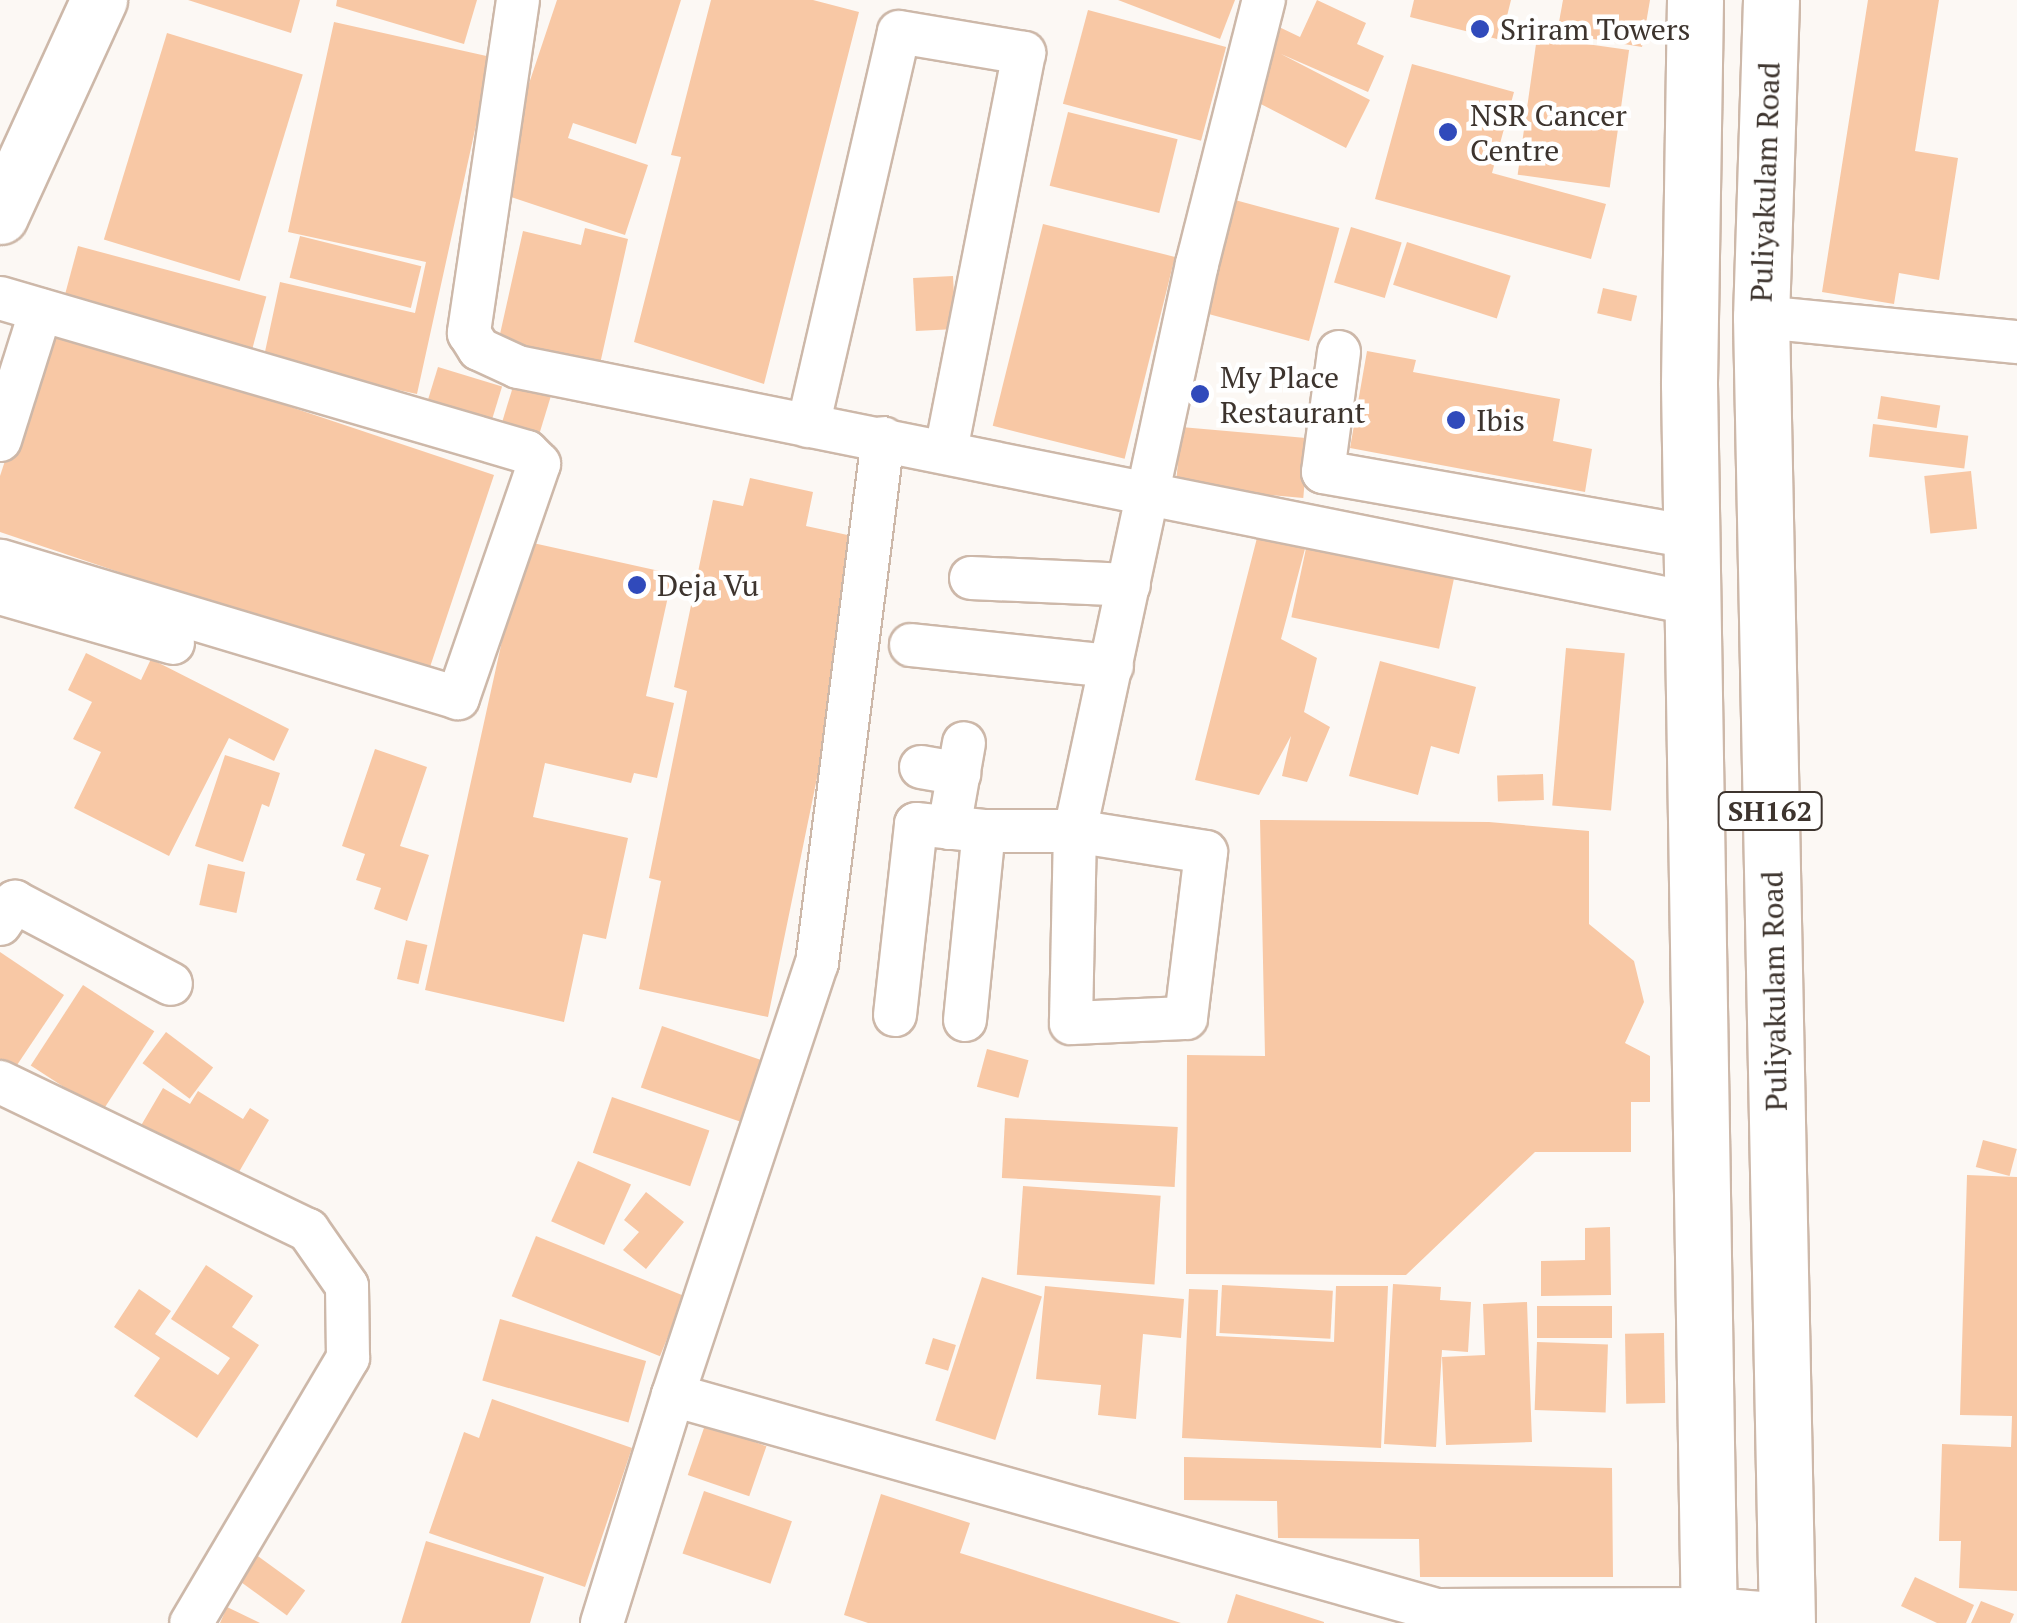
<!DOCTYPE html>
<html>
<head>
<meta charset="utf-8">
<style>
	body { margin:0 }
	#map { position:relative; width:2017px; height:1623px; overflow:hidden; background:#fcf8f4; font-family:"PT Serif",serif }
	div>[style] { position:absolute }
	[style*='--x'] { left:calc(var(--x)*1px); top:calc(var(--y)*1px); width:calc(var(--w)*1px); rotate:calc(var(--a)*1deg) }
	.building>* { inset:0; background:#f8c8a5; transform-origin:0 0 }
	.roads { filter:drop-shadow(2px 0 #cdb8a9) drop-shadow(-2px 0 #cdb8a9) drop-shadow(0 2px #cdb8a9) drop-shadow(0 -2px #cdb8a9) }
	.minor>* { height:42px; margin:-21px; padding:0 21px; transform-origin:21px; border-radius:21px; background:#fff }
	.major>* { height:55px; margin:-27.5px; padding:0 27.5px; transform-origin:27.5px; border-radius:27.5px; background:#fff }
	.dots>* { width:28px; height:28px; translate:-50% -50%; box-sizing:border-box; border:5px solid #fff; border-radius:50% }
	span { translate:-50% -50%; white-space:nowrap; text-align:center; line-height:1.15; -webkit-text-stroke:9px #fff; paint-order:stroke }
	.shield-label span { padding:2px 8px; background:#fff; border:2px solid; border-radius:8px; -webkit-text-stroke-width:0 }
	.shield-label { font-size:28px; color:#3d342e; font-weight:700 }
	.poi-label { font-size:30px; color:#3d342e }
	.left { translate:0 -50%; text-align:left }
	.street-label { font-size:30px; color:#3d342e }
</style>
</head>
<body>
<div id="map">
	<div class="building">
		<i style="clip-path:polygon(188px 0,300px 0,291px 33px)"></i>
		<i style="clip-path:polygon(337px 0,477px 0,464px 44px,336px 6px)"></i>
		<i style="clip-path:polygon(557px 0,681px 0,636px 144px,573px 123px,568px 138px,648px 165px,625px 235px,493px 191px)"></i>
		<i style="clip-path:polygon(711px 0,813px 0,859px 12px,764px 384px,634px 342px,681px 157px,671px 155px)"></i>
		<i style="clip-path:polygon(1118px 0,1235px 0,1220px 39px)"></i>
		<i style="clip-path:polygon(1317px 0,1366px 23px,1357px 44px,1384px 56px,1368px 92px,1281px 54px,1370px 100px,1346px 148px,1249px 98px,1274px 50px,1267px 47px,1277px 26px,1300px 37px)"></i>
		<i style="clip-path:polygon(1414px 0,1511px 0,1501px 40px,1410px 17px)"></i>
		<i style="clip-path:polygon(1563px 0,1650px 0,1642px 47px,1557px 33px)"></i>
		<i style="clip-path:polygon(1868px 0,1939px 0,1915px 151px,1958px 158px,1939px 280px,1899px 273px,1894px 304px,1822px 292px)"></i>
		<i style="left:1088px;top:10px;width:143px;height:97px;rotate:15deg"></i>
		<i style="clip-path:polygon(334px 22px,491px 57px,417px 394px,263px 361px,280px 282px,415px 313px,426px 262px,288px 232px)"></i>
		<i style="left:167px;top:33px;width:142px;height:216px;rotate:17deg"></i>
		<i style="left:1537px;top:37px;width:93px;height:139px;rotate:8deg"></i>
		<i style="clip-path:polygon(1412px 64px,1514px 92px,1492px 173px,1606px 204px,1591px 259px,1375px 199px)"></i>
		<i style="left:1068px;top:112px;width:113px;height:76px;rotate:14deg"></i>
		<i style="left:1235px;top:200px;width:108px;height:117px;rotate:15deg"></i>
		<i style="left:1043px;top:224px;width:136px;height:208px;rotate:14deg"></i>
		<i style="left:1351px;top:227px;width:53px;height:58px;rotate:17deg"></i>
		<i style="clip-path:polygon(585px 228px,628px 239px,600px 364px,498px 343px,523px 231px,581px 245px)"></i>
		<i style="left:300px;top:236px;width:125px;height:43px;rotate:14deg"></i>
		<i style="left:1407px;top:242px;width:109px;height:45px;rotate:18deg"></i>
		<i style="left:78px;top:246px;width:195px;height:59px;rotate:15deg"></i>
		<i style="left:953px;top:276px;width:53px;height:40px;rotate:87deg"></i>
		<i style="left:1603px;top:288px;width:35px;height:26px;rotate:13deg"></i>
		<i style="clip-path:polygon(49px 326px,494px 475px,427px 676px,0 532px,0 476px)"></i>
		<i style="clip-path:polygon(1367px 351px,1416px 360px,1413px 372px,1560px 399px,1553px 441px,1592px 449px,1585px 492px,1350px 448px)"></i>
		<i style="left:438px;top:367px;width:67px;height:49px;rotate:17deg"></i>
		<i style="left:515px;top:380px;width:39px;height:51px;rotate:17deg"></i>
		<i style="left:1881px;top:396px;width:60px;height:23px;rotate:9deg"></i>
		<i style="left:1873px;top:424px;width:96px;height:33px;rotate:7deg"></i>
		<i style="left:1181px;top:427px;width:128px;height:60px;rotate:5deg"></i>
		<i style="left:1971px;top:471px;width:58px;height:47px;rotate:84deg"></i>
		<i style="clip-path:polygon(750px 478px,813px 492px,806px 526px,866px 539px,768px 1017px,639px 989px,661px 881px,649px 878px,687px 691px,674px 687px,713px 500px,743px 506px)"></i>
		<i style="clip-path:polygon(1258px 534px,1306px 545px,1281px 639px,1317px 658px,1304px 712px,1330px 727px,1307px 782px,1282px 776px,1291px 736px,1259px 795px,1195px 780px)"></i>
		<i style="left:1308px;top:539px;width:151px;height:80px;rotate:12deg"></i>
		<i style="clip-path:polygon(524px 541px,673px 574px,646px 696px,674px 703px,657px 778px,634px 773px,631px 783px,545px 763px,533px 817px,628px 838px,606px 939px,583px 934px,564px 1022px,425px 990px)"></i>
		<i style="left:1566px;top:648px;width:59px;height:158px;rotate:5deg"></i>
		<i style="clip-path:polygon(86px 653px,141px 680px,151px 659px,289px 729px,274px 761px,229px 738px,169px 856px,74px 808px,101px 752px,73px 739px,92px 702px,68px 690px)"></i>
		<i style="clip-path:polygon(1380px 661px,1476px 687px,1459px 754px,1431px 746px,1418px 795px,1349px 776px)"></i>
		<i style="clip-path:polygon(375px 749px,427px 767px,400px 846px,429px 855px,407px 921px,374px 909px,381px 888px,356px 880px,365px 854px,342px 846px)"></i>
		<i style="clip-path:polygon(225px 755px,280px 773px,269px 807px,262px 804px,243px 862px,195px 846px)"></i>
		<i style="left:1543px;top:774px;width:26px;height:46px;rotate:88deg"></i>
		<i style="clip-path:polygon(1260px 820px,1489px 822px,1589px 831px,1589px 924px,1634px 961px,1644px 1002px,1625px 1043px,1650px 1056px,1650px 1102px,1631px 1102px,1631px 1152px,1535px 1152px,1406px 1275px,1186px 1274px,1187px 1055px,1265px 1056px)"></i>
		<i style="left:208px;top:864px;width:38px;height:42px;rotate:12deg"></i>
		<i style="left:406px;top:940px;width:22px;height:40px;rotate:13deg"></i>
		<i style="clip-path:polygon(0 952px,64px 995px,13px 1071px,0 1062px)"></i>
		<i style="left:83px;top:985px;width:85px;height:96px;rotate:33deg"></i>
		<i style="left:662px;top:1026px;width:114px;height:65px;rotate:19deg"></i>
		<i style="left:166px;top:1032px;width:59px;height:39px;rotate:37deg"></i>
		<i style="left:987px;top:1049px;width:43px;height:39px;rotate:15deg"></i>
		<i style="clip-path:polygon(163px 1088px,190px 1104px,198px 1091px,243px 1119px,250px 1108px,269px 1120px,232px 1184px,139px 1129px)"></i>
		<i style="left:612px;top:1097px;width:103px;height:59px;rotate:19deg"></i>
		<i style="left:1005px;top:1118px;width:173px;height:60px;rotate:3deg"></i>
		<i style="left:1983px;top:1140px;width:35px;height:28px;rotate:15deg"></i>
		<i style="left:578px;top:1161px;width:58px;height:66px;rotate:24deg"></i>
		<i style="clip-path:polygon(1967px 1175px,2017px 1177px,2017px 1591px,1959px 1588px,1961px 1541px,1939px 1541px,1942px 1444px,2011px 1447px,2012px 1416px,1960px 1415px)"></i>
		<i style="left:1023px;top:1186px;width:138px;height:89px;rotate:4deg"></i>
		<i style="clip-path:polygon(646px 1192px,684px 1222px,646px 1269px,623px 1250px,639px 1232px,624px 1220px)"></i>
		<i style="clip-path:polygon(1610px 1227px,1611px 1295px,1541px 1296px,1541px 1261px,1585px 1260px,1585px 1228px)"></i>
		<i style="left:536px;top:1236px;width:160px;height:65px;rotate:22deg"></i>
		<i style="clip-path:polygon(206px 1265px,253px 1296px,232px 1327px,259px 1345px,197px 1438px,134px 1396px,160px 1358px,114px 1327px,139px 1289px,171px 1311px,155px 1334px,218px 1375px,230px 1358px,171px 1319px)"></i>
		<i style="left:982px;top:1277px;width:63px;height:151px;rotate:18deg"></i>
		<i style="clip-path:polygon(1393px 1284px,1441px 1287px,1440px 1300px,1471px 1302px,1468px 1352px,1442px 1350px,1436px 1447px,1384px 1444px)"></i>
		<i style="left:1222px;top:1285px;width:111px;height:48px;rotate:3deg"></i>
		<i style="clip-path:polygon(1045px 1286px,1184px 1299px,1181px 1338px,1143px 1334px,1136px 1419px,1098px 1415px,1101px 1385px,1036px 1379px)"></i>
		<i style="clip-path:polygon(1336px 1286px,1388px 1286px,1381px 1448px,1182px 1438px,1189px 1289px,1218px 1290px,1216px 1336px,1334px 1342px)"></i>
		<i style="clip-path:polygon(1527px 1302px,1532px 1442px,1446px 1445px,1442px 1357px,1485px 1355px,1483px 1304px)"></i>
		<i style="left:1612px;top:1306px;width:32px;height:75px;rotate:90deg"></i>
		<i style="left:500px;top:1319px;width:152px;height:64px;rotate:16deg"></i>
		<i style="left:1664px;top:1333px;width:70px;height:39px;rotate:89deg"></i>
		<i style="left:933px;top:1338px;width:24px;height:27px;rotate:17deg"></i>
		<i style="left:1537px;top:1342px;width:71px;height:68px;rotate:2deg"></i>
		<i style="clip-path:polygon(492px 1399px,632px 1448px,585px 1587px,429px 1533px,464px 1432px,479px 1438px)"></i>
		<i style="left:705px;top:1425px;width:65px;height:53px;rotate:19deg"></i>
		<i style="clip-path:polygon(1184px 1457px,1612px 1468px,1613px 1577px,1420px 1577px,1419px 1539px,1278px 1538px,1277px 1501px,1184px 1500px)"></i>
		<i style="left:704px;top:1491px;width:93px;height:66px;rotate:19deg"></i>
		<i style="clip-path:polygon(881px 1494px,970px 1523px,960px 1553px,1181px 1623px,868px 1623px,844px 1615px)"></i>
		<i style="clip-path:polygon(426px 1541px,544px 1577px,530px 1623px,401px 1623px)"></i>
		<i style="left:255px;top:1554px;width:62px;height:31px;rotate:36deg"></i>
		<i style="clip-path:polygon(1915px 1577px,1974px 1605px,1966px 1623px,1937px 1623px,1901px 1606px)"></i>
		<i style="clip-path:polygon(1236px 1594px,1324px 1622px,1324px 1623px,1227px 1623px)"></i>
		<i style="clip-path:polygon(1981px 1601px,2014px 1614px,2010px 1623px,1971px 1623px)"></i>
		<i style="clip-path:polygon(227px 1607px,260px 1623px,220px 1623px)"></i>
	</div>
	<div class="roads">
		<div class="minor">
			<i style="--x:518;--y:0;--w:337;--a:98.4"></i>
			<i style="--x:469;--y:333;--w:19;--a:58"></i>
			<i style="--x:479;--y:349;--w:43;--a:24.8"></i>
			<i style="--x:518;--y:367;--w:1200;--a:11.39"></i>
			<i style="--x:0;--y:298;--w:549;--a:16.29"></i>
			<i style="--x:527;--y:452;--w:17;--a:45"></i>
			<i style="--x:539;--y:464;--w:248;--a:109.1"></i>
			<i style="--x:458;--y:698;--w:478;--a:-163.3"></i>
			<i style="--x:1761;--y:317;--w:257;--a:5.6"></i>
			<i style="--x:1339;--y:352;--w:121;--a:97.6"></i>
			<i style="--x:1323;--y:472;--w:374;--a:10"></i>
			<i style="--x:808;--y:426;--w:404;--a:-77"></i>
			<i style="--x:899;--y:32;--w:127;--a:9.5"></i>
			<i style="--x:1024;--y:53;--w:404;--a:101.1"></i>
			<i style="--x:0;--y:440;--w:136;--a:-72.5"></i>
			<i style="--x:971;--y:578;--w:158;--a:2.5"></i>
			<i style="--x:0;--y:593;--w:180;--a:16.1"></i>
			<i style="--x:911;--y:645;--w:202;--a:6"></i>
			<i style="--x:921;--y:767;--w:39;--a:10"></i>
			<i style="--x:949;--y:828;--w:86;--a:-80"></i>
			<i style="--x:0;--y:924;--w:27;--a:-56"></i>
			<i style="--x:15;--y:902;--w:176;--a:27.7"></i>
			<i style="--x:895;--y:1015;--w:192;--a:-83.7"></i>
			<i style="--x:916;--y:824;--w:68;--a:5.9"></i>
			<i style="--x:965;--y:1020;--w:190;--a:-84.3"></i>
			<i style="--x:984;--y:831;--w:91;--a:0"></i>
			<i style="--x:1075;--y:831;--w:192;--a:91.2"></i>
			<i style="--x:1071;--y:1023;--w:115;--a:-2.5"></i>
			<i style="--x:1186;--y:1018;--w:167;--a:-83.1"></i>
			<i style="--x:1206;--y:852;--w:133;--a:-170.9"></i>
			<i style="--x:1075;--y:831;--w:580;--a:-77.86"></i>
			<i style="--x:1197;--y:264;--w:272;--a:-75.8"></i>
			<i style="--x:0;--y:1082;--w:342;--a:25.7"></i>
			<i style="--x:308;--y:1230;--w:68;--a:55.1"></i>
			<i style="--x:347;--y:1286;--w:72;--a:89.2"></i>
			<i style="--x:348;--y:1358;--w:308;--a:120.6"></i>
			<i style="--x:673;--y:1395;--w:455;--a:-71.6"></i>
			<i style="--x:817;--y:963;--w:529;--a:-82.83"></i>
			<i style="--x:602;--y:1623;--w:239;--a:-72.7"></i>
			<i style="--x:673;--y:1395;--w:794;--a:15.72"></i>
			<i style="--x:1437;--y:1610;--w:273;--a:-0.2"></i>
			<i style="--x:1710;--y:1609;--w:77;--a:4.5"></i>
		</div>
		<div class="major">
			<i style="--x:1695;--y:0;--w:384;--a:90.9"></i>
			<i style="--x:1689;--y:384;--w:1239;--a:89.08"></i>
			<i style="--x:1771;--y:0;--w:317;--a:91.8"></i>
			<i style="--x:1761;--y:317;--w:1306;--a:88.86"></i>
			<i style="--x:0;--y:216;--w:238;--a:-65.4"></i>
		</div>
	</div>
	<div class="dots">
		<i style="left:1480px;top:29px;background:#304abb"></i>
		<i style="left:1448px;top:132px;background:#304abb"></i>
		<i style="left:1200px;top:394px;background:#304abb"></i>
		<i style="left:1456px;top:420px;background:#304abb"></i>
		<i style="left:637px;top:585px;background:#304abb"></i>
	</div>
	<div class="shield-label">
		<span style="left:1770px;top:811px">SH162</span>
	</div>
	<div class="poi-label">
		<span class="left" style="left:1500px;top:29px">Sriram Towers</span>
		<span class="left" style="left:1470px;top:132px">NSR Cancer<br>Centre</span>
		<span class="left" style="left:1220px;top:394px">My Place<br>Restaurant</span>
		<span class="left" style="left:1476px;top:420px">Ibis</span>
		<span class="left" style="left:657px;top:585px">Deja Vu</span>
	</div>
	<div class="street-label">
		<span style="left:1765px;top:182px;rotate:-88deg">Puliyakulam Road</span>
		<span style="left:1774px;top:991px;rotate:-91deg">Puliyakulam Road</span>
	</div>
</div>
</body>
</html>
